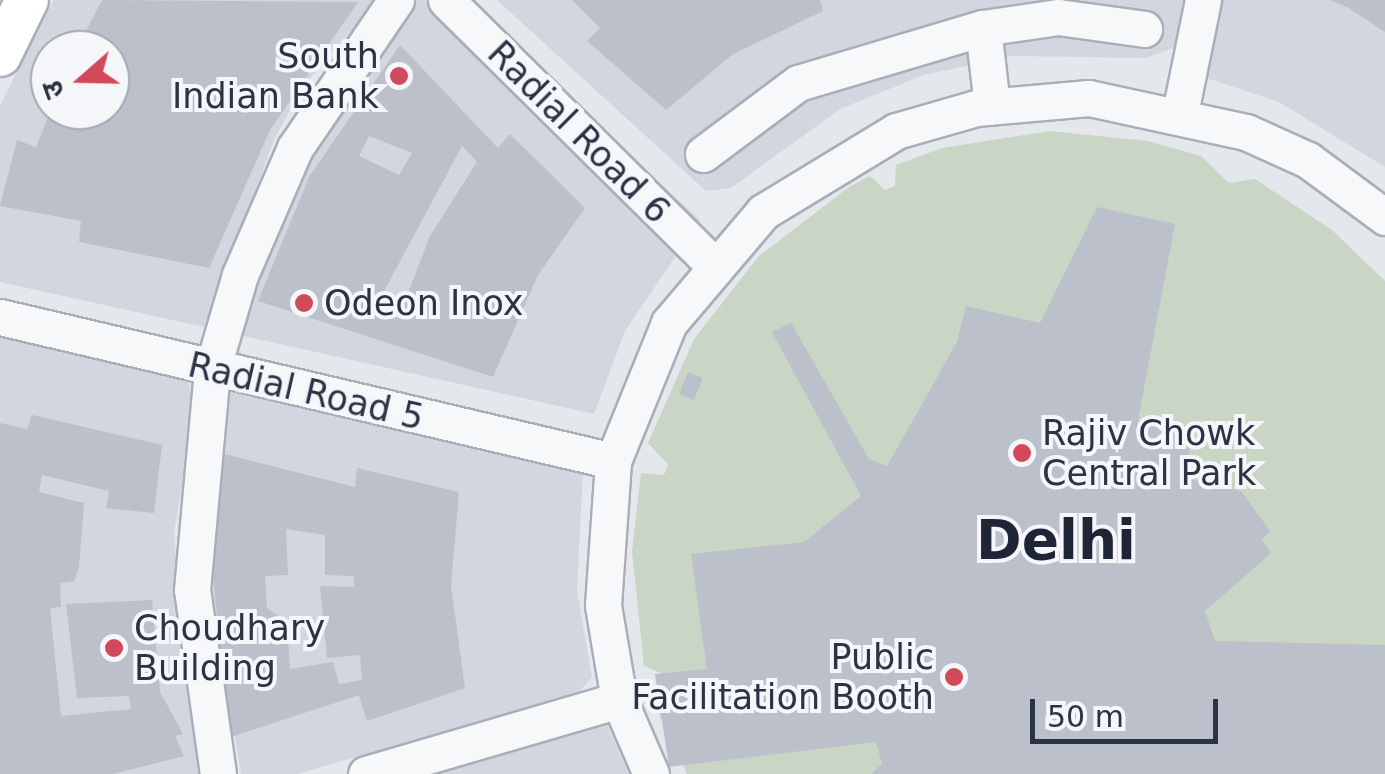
<!DOCTYPE html>
<html>
<head>
<meta charset="utf-8">
<style>
	body { margin:0 }
	#map { position:relative; width:1385px; height:774px; overflow:hidden; background:#e4e7ec; font-family:"DejaVu Sans","Noto Sans Devanagari",sans-serif }
	div>[style] { position:absolute }
	[style*='--x'] { left:calc(var(--x)*1px); top:calc(var(--y)*1px); width:calc(var(--w)*1px); rotate:calc(var(--a)*1deg) }
	.built>* { inset:0; background:#d2d6de }
	.green>* { inset:0; background:#c9d6c5 }
	.building>* { inset:0; background:#bbc0ca; transform-origin:0 0 }
	.roads { filter:drop-shadow(2px 0 #a9aeb7) drop-shadow(-2px 0 #a9aeb7) drop-shadow(0 2px #a9aeb7) drop-shadow(0 -2px #a9aeb7) }
	.minor>* { height:35px; margin:-17.5px; padding:0 17.5px; transform-origin:17.5px; border-radius:17.5px; background:#f7f8fa }
	.major>* { height:42px; margin:-21px; padding:0 21px; transform-origin:21px; border-radius:21px; background:#fff }
	.dots>* { width:28px; height:28px; translate:-50% -50%; box-sizing:border-box; border:5px solid #f4f6f9; border-radius:50% }
	span { translate:-50% -50%; white-space:nowrap; text-align:center; line-height:1.15; -webkit-text-stroke:8px #f4f6f9; paint-order:stroke }
	.poi-label { font-size:35px; color:#2b3445 }
	.right { translate:-100% -50%; text-align:right }
	.left { translate:0 -50%; text-align:left }
	.street-label { font-size:35px; color:#2b3445 }
	.town-label { font-size:55px; color:#1d2536; font-weight:700 }
	.north { position:absolute; left:30px; top:30px; width:100px; height:100px; box-sizing:border-box; background:#f4f6f9; border:2px solid #a4a8b1; border-radius:50%; rotate:250deg; font-size:28px; font-weight:700; line-height:40px; text-align:center; color:#2b3445 }
	.north::after { content:''; display:block; margin:auto; width:35px; height:45px; background:#d1495b; clip-path:polygon(50% 0,100% 100%,50% 72%,0 100%) }
	.scale { position:absolute; left:1030px; top:699px; width:188px; height:45px; box-sizing:border-box; border:5px solid #2b3445; border-top:0; padding-left:12px; font-size:30px; line-height:35px; white-space:nowrap; color:#2b3445; -webkit-text-stroke:8px #f4f6f9; paint-order:stroke }
</style>
</head>
<body>
<div id="map">
	<div class="built">
		<i style="clip-path:polygon(evenodd,54px 0,377px 0,302px 88px,274px 140px,204px 327px,0 282px,0 105px,54px 0,50px 50px,110px 50px,110px 110px,50px 110px,50px 50px)"></i>
		<i style="clip-path:polygon(411px 0,461px 0,700px 220px,625px 331px,594px 414px,239px 335px,311px 149px)"></i>
		<i style="clip-path:polygon(497px 0,1189px 0,1178px 46px,1146px 58px,1012px 56px,924px 75px,840px 109px,731px 188px,706px 191px)"></i>
		<i style="clip-path:polygon(1215px 0,1385px 0,1385px 167px,1279px 102px,1204px 77px)"></i>
		<i style="clip-path:polygon(0 330px,186px 375px,196px 406px,174px 533px,185px 673px,206px 774px,0 774px)"></i>
		<i style="clip-path:polygon(230px 392px,583px 471px,577px 590px,592px 677px,578px 693px,297px 774px,241px 774px,213px 600px)"></i>
		<i style="clip-path:polygon(603px 716px,629px 774px,409px 774px)"></i>
	</div>
	<div class="green">
		<i style="clip-path:polygon(1050px 131px,1148px 141px,1201px 156px,1229px 183px,1255px 179px,1332px 230px,1385px 281px,1385px 774px,687px 774px,659px 714px,672px 699px,668px 676px,644px 666px,632px 551px,641px 473px,664px 475px,668px 464px,648px 443px,694px 339px,759px 256px,849px 187px,870px 176px,885px 190px,895px 186px,896px 165px,942px 148px)"></i>
	</div>
	<div class="building">
		<i style="clip-path:polygon(102px 0,358px 2px,270px 130px,209px 268px,79px 242px,81px 221px,0 206px,17px 140px,36px 147px,51px 110px,110px 110px,110px 50px,76px 50px)"></i>
		<i style="clip-path:polygon(572px 0,820px 0,823px 11px,733px 54px,666px 110px,587px 41px,600px 28px)"></i>
		<i style="clip-path:polygon(1329px 0,1385px 0,1385px 32px,1347px 7px)"></i>
		<i style="clip-path:polygon(evenodd,400px 45px,498px 148px,510px 134px,585px 208px,538px 275px,493px 377px,258px 301px,309px 177px,400px 45px,369px 136px,412px 153px,399px 175px,359px 156px,369px 136px,400px 45px,462px 146px,477px 162px,430px 236px,401px 311px,377px 304px,462px 146px)"></i>
		<i style="clip-path:polygon(1097px 207px,1175px 224px,1138px 420px,1192px 432px,1185px 478px,1241px 491px,1270px 531px,1262px 540px,1271px 553px,1205px 611px,1215px 641px,1385px 645px,1385px 774px,871px 774px,882px 764px,876px 742px,669px 767px,655px 674px,707px 669px,691px 554px,804px 542px,861px 496px,772px 332px,791px 323px,869px 459px,887px 466px,957px 342px,966px 306px,1040px 323px)"></i>
		<i style="left:688px;top:372px;width:16px;height:24px;rotate:22deg"></i>
		<i style="clip-path:polygon(32px 415px,162px 445px,154px 513px,106px 508px,109px 491px,42px 475px,39px 492px,84px 503px,79px 568px,74px 581px,60px 583px,61px 607px,50px 608px,61px 716px,131px 709px,129px 696px,77px 698px,66px 604px,152px 600px,160px 692px,183px 734px,175px 736px,184px 756px,113px 774px,0 774px,0 423px,27px 429px)"></i>
		<i style="clip-path:polygon(evenodd,224px 454px,355px 487px,357px 468px,459px 492px,451px 586px,465px 688px,367px 721px,359px 695px,231px 737px,212px 572px,224px 454px,286px 529px,325px 535px,325px 575px,354px 576px,354px 587px,320px 586px,327px 658px,360px 655px,362px 680px,339px 684px,333px 662px,290px 669px,287px 622px,267px 608px,265px 576px,288px 575px,286px 529px)"></i>
	</div>
	<div class="roads">
		<div class="minor">
			<i style="--x:446;--y:0;--w:374;--a:44.7"></i>
			<i style="--x:983;--y:28;--w:76;--a:-8.3"></i>
			<i style="--x:1058;--y:17;--w:87;--a:7.9"></i>
			<i style="--x:1180;--y:113;--w:115;--a:-78.5"></i>
			<i style="--x:703;--y:154;--w:119;--a:-36.8"></i>
			<i style="--x:798;--y:83;--w:193;--a:-16.6"></i>
			<i style="--x:983;--y:28;--w:79;--a:83.4"></i>
			<i style="--x:0;--y:317;--w:630;--a:13.22"></i>
			<i style="--x:218;--y:774;--w:186;--a:-98"></i>
			<i style="--x:192;--y:590;--w:221;--a:-84.8"></i>
			<i style="--x:212;--y:370;--w:99;--a:-73.6"></i>
			<i style="--x:240;--y:275;--w:138;--a:-66.6"></i>
			<i style="--x:295;--y:148;--w:179;--a:-55.7"></i>
			<i style="--x:366;--y:774;--w:264;--a:-16.3"></i>
			<i style="--x:651;--y:774;--w:81;--a:-113.4"></i>
			<i style="--x:619;--y:700;--w:96;--a:-99.6"></i>
			<i style="--x:603;--y:605;--w:144;--a:-86"></i>
			<i style="--x:613;--y:461;--w:149;--a:-67.9"></i>
			<i style="--x:669;--y:323;--w:145;--a:-49.7"></i>
			<i style="--x:763;--y:212;--w:156;--a:-31.3"></i>
			<i style="--x:896;--y:131;--w:83;--a:-16"></i>
			<i style="--x:976;--y:108;--w:113;--a:-5.1"></i>
			<i style="--x:1089;--y:98;--w:161;--a:12.2"></i>
			<i style="--x:1246;--y:132;--w:68;--a:24.3"></i>
			<i style="--x:1308;--y:160;--w:96;--a:36.5"></i>
		</div>
		<div class="major">
			<i style="--x:0;--y:55;--w:61;--a:-63.9"></i>
		</div>
	</div>
	<div class="dots">
		<i style="left:399px;top:76px;background:#d1495b"></i>
		<i style="left:304px;top:303px;background:#d1495b"></i>
		<i style="left:1022px;top:453px;background:#d1495b"></i>
		<i style="left:114px;top:648px;background:#d1495b"></i>
		<i style="left:954px;top:677px;background:#d1495b"></i>
	</div>
	<div class="poi-label">
		<span class="right" style="left:379px;top:76px">South<br>Indian Bank</span>
		<span class="left" style="left:324px;top:303px">Odeon Inox</span>
		<span class="left" style="left:1042px;top:453px">Rajiv Chowk<br>Central Park</span>
		<span class="left" style="left:134px;top:648px">Choudhary<br>Building</span>
		<span class="right" style="left:934px;top:677px">Public<br>Facilitation Booth</span>
	</div>
	<div class="street-label">
		<span style="left:579px;top:132px;rotate:45deg">Radial Road 6</span>
		<span style="left:306px;top:391px;rotate:13deg">Radial Road 5</span>
	</div>
	<div class="town-label">
		<span style="left:1056px;top:541px">Delhi</span>
	</div>
	<div class="north">उ</div>
	<div class="scale">50 m</div>
</div>
</body>
</html>
